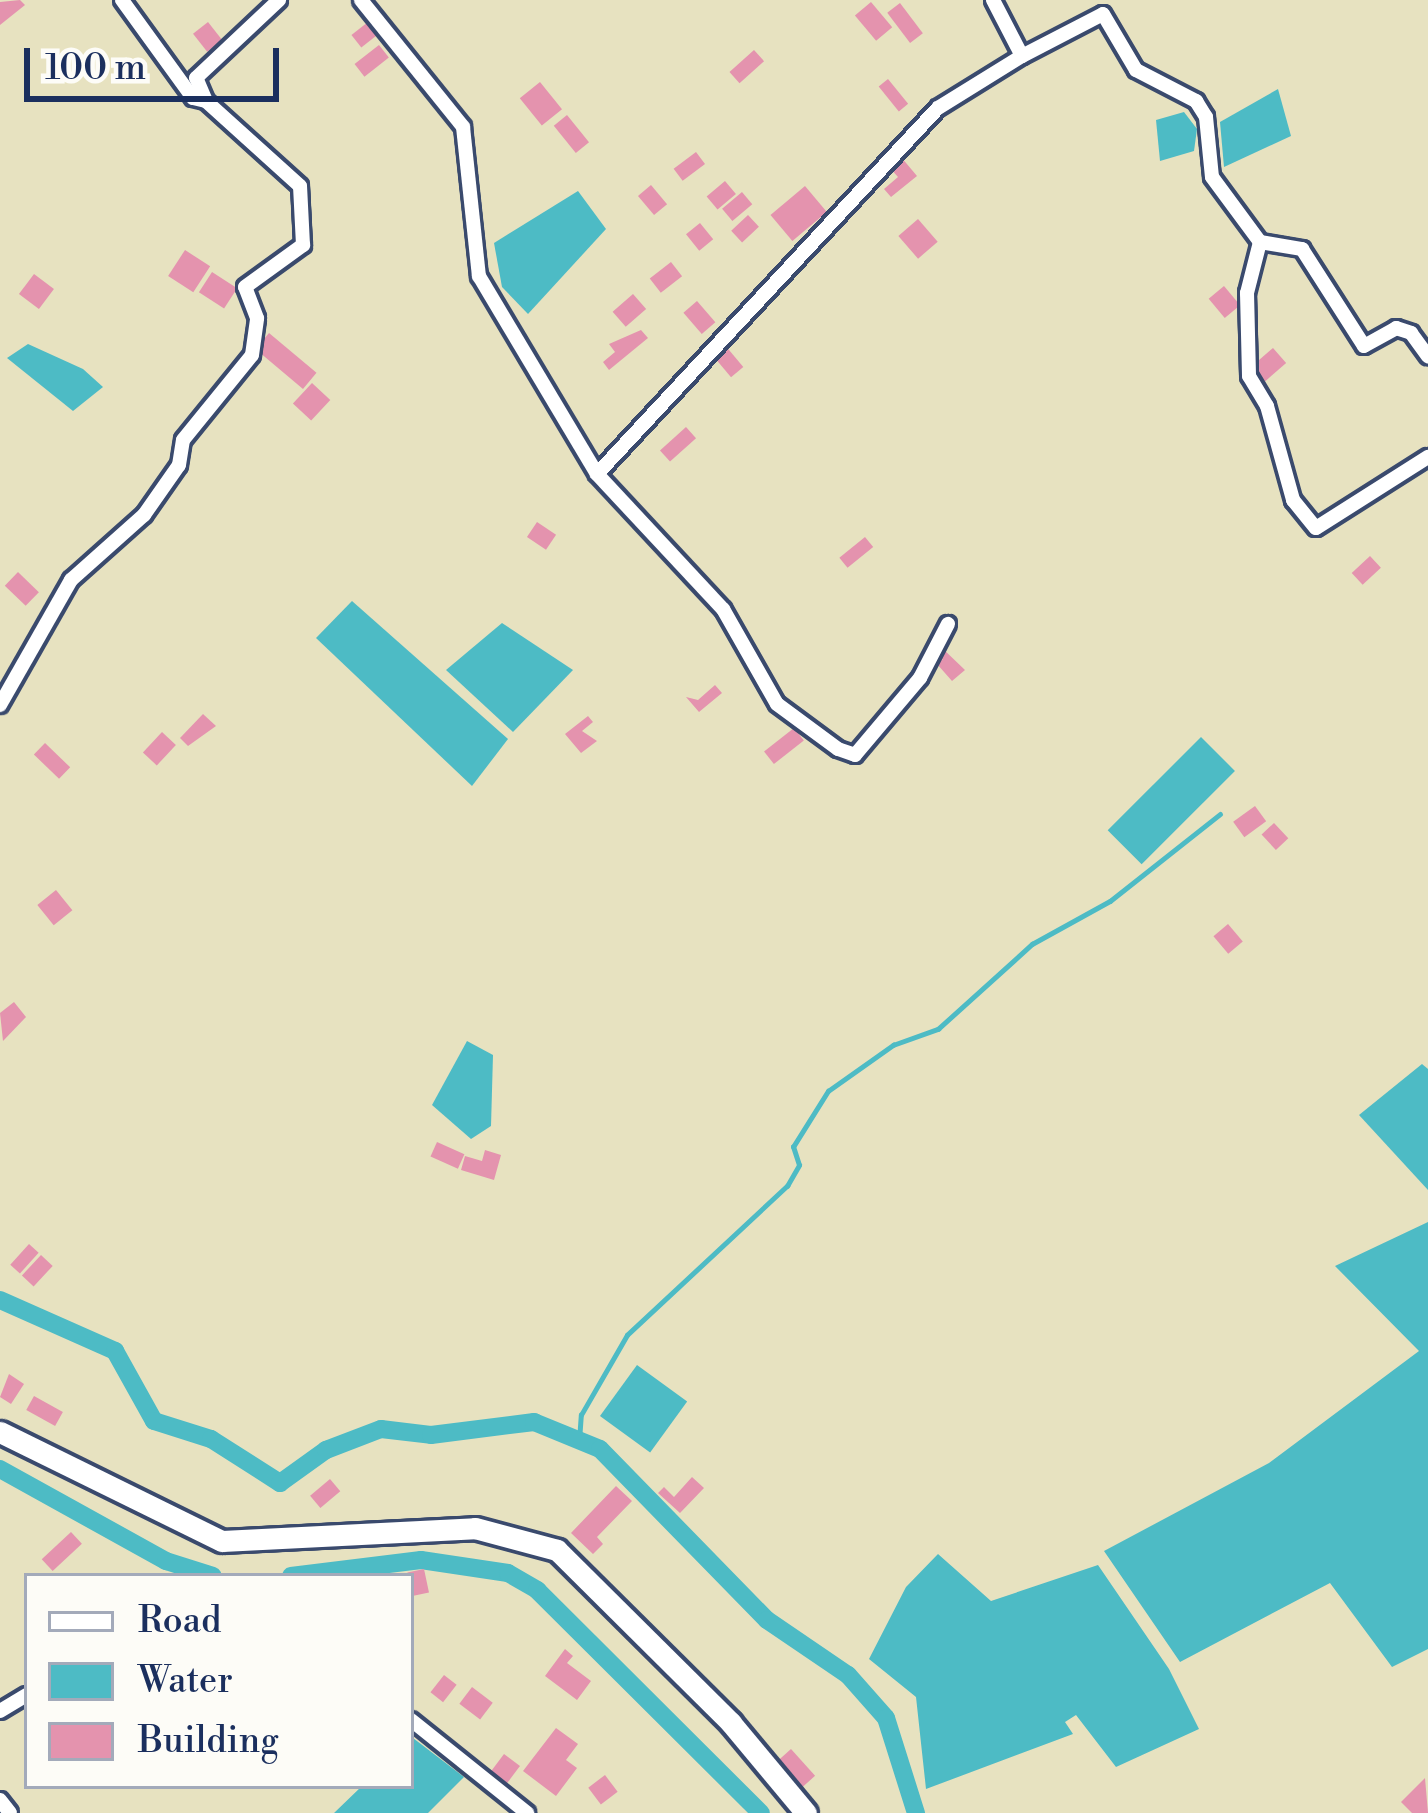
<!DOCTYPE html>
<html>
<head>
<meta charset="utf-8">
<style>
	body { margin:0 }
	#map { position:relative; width:1428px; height:1813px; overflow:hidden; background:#e7e2c0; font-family:"Libre Bodoni",serif }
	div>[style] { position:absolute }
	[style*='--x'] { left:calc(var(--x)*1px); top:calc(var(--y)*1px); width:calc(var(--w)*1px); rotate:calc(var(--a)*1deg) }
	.water>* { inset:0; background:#4dbbc5; transform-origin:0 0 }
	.stream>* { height:4.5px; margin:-2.25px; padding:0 2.25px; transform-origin:2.25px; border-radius:2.25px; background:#4dbbc5 }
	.canal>* { height:18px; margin:-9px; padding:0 9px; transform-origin:9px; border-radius:9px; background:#4dbbc5 }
	.building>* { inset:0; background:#e493ae; transform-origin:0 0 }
	.roads { filter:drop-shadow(3px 0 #3a4a6d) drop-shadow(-3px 0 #3a4a6d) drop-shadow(0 3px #3a4a6d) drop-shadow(0 -3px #3a4a6d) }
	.street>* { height:14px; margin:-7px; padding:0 7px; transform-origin:7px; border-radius:7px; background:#fff }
	.secondary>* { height:21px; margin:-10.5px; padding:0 10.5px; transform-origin:10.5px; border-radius:10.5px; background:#fff }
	span { translate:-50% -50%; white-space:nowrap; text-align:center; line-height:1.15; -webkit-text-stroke:12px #fdfcf7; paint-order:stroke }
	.legend { position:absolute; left:24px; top:1573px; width:390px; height:216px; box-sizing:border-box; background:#fdfcf7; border:3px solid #a3aaba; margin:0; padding:15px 21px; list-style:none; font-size:36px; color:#1b2f5e }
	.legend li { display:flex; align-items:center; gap:24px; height:60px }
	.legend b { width:60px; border:3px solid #a3aaba }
	.scale { position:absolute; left:24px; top:48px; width:255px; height:54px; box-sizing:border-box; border:6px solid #1b2f5e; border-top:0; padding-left:15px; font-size:36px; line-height:42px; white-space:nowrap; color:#1b2f5e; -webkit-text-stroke:9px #fdfcf7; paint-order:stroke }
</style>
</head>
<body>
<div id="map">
	<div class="water">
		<i style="clip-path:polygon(1278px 89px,1291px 136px,1224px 167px,1220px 122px)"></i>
		<i style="clip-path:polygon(1184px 112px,1197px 129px,1194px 151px,1160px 161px,1156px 120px)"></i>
		<i style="clip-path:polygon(578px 191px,606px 229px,528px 314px,502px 287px,494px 243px)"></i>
		<i style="clip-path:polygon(28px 344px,83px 369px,103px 387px,73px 411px,7px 358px)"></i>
		<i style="clip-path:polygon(352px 601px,508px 739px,472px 786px,316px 638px)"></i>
		<i style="clip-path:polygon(502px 623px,573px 670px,513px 732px,446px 670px)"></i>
		<i style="left:1201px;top:737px;width:48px;height:132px;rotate:45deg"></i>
		<i style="clip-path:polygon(467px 1041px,493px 1055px,491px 1126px,471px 1139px,432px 1105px)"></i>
		<i style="clip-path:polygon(1422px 1064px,1428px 1069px,1428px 1190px,1359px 1115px)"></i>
		<i style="clip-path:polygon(1428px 1222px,1428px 1649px,1392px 1667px,1330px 1583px,1180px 1662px,1104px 1551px,1269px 1463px,1419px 1351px,1335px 1266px)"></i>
		<i style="left:637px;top:1365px;width:62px;height:63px;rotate:36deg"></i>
		<i style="clip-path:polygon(938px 1554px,991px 1601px,1098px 1565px,1169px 1669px,1199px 1729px,1116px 1767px,1076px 1715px,1065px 1722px,1073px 1734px,926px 1789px,916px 1697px,869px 1659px,906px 1587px)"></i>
		<i style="clip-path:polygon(413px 1738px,464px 1777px,428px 1813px,334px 1813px,362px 1786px,411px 1786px)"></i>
	</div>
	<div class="stream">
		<i style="--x:579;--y:1441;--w:26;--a:-86"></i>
		<i style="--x:581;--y:1415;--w:92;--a:-60.1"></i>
		<i style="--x:627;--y:1335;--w:219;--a:-43"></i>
		<i style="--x:787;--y:1186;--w:24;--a:-60"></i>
		<i style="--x:799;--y:1165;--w:19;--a:-108"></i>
		<i style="--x:793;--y:1147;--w:66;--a:-58"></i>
		<i style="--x:828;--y:1091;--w:80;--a:-35.3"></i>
		<i style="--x:893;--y:1045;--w:48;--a:-19.6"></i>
		<i style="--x:938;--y:1029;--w:127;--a:-42.1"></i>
		<i style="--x:1032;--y:944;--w:89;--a:-28.9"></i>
		<i style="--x:1110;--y:901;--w:140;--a:-38.3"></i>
	</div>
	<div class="canal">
		<i style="--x:0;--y:1300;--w:126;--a:23.9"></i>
		<i style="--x:115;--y:1351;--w:80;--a:60.9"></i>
		<i style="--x:154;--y:1421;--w:60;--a:17.5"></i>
		<i style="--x:211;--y:1439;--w:82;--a:32.5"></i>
		<i style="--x:280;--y:1483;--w:57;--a:-35.7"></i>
		<i style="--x:326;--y:1450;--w:59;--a:-20.9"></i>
		<i style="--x:381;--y:1429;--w:50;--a:6.8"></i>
		<i style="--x:431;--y:1435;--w:104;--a:-7.2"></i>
		<i style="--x:534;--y:1422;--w:71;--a:22.2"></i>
		<i style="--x:600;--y:1449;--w:239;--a:45.7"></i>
		<i style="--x:767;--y:1620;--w:98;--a:34.2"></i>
		<i style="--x:848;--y:1675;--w:57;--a:48.5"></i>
		<i style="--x:886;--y:1718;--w:100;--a:72.5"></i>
		<i style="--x:0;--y:1469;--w:190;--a:29"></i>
		<i style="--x:166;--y:1561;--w:49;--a:17.7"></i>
		<i style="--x:291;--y:1576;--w:131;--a:-7"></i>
		<i style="--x:421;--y:1560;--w:88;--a:8.5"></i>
		<i style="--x:508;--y:1573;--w:34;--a:30"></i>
		<i style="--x:537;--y:1590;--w:316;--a:44.9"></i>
	</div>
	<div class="building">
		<i style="clip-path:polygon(20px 0,25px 5px,0 25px,0 2px)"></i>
		<i style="left:871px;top:2px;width:33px;height:21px;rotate:50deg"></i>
		<i style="left:900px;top:3px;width:38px;height:16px;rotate:53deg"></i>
		<i style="left:208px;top:22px;width:23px;height:19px;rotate:52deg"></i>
		<i style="left:368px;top:22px;width:16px;height:21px;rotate:52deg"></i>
		<i style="left:379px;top:45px;width:16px;height:31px;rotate:52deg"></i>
		<i style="left:754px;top:50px;width:15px;height:33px;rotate:48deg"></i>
		<i style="left:888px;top:79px;width:32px;height:12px;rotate:51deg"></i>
		<i style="left:540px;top:82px;width:35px;height:26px;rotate:51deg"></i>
		<i style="left:567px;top:115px;width:35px;height:17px;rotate:51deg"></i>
		<i style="left:696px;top:152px;width:15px;height:28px;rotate:53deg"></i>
		<i style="clip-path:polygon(901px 157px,917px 176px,891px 197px,884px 189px,898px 177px,889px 167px)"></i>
		<i style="left:725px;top:181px;width:17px;height:24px;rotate:50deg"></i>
		<i style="left:651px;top:185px;width:25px;height:17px;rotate:50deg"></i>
		<i style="left:805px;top:186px;width:34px;height:45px;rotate:50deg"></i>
		<i style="left:742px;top:192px;width:16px;height:26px;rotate:50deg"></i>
		<i style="left:748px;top:215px;width:16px;height:23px;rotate:47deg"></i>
		<i style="left:918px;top:219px;width:30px;height:26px;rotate:49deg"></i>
		<i style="left:700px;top:223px;width:21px;height:18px;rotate:51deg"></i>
		<i style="left:185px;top:250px;width:30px;height:31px;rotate:33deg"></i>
		<i style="left:671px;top:262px;width:18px;height:27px;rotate:52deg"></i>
		<i style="left:212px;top:272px;width:30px;height:24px;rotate:33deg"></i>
		<i style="left:34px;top:274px;width:25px;height:25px;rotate:37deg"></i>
		<i style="left:1224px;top:286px;width:25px;height:20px;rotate:50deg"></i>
		<i style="left:633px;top:294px;width:20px;height:27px;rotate:49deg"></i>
		<i style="left:697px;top:301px;width:28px;height:18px;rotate:49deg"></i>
		<i style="clip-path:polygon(641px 330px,648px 338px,609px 370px,603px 362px,615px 352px,609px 344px)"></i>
		<i style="left:269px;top:333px;width:62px;height:21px;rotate:40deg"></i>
		<i style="left:724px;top:344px;width:30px;height:16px;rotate:50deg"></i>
		<i style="left:1273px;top:348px;width:20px;height:28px;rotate:49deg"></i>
		<i style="left:312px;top:383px;width:25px;height:28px;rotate:43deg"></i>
		<i style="left:686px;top:427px;width:15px;height:35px;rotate:48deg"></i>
		<i style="left:537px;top:522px;width:23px;height:18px;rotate:34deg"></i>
		<i style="left:865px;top:537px;width:13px;height:33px;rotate:51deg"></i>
		<i style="left:1370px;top:556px;width:16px;height:25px;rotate:47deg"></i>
		<i style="left:18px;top:572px;width:29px;height:19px;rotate:44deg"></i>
		<i style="clip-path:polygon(941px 647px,965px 670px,952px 681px,937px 664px,943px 659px,936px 660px)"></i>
		<i style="clip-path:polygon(715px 685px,722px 693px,699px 712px,686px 697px,698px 700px)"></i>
		<i style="clip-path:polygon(203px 714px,216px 726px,188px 746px,180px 738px)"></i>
		<i style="clip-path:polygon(588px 716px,593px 722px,582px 731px,597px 741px,581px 753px,565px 734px)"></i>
		<i style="left:794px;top:728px;width:16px;height:38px;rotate:52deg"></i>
		<i style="left:162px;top:732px;width:19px;height:28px;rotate:43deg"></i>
		<i style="left:45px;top:743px;width:35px;height:16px;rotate:44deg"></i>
		<i style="left:1255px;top:806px;width:19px;height:27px;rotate:54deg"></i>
		<i style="left:1274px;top:823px;width:21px;height:17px;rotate:47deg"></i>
		<i style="left:56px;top:890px;width:26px;height:24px;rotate:51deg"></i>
		<i style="left:1228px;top:924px;width:23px;height:19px;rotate:50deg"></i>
		<i style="clip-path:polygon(14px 1002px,26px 1017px,3px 1041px,0 1013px)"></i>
		<i style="left:437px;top:1142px;width:30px;height:16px;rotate:24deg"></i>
		<i style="clip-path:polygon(485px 1150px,501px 1155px,494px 1180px,461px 1170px,465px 1156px,482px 1161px)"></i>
		<i style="left:29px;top:1244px;width:13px;height:28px;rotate:42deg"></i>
		<i style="left:41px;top:1255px;width:16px;height:28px;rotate:43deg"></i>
		<i style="clip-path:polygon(9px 1374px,24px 1384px,11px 1404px,0 1397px)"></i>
		<i style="left:34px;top:1396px;width:33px;height:16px;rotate:29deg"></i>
		<i style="clip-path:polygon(692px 1477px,704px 1488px,680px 1513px,658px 1493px,664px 1487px,674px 1497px)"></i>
		<i style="left:330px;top:1479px;width:16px;height:26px;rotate:50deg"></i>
		<i style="clip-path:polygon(616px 1486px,632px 1501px,597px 1537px,603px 1544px,593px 1554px,571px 1533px)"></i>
		<i style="left:71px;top:1532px;width:16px;height:40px;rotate:47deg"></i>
		<i style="left:424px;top:1569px;width:24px;height:17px;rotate:78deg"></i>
		<i style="clip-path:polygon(565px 1649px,573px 1656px,567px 1663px,591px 1681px,577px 1700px,545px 1676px)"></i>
		<i style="left:444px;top:1675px;width:16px;height:22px;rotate:38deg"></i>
		<i style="left:472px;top:1687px;width:26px;height:21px;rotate:37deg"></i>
		<i style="clip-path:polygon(556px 1728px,578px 1744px,566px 1760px,577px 1768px,556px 1796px,523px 1771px)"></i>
		<i style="left:791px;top:1749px;width:36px;height:18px;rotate:48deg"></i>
		<i style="left:504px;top:1754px;width:20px;height:29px;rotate:37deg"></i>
		<i style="left:605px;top:1775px;width:21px;height:21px;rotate:53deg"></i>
		<i style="clip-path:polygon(1425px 1778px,1428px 1813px,1412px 1813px,1401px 1802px)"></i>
	</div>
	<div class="roads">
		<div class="street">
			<i style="--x:122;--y:0;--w:121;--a:54.1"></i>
			<i style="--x:193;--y:98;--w:13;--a:13"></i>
			<i style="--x:361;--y:0;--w:163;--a:51.2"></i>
			<i style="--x:463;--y:127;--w:150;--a:83.9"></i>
			<i style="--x:479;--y:276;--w:230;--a:59.2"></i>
			<i style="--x:597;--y:474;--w:500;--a:-47.03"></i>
			<i style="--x:938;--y:108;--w:99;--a:-31.8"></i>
			<i style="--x:1022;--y:56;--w:63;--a:-117.4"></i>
			<i style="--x:1022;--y:56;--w:91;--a:-27.4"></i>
			<i style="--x:1103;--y:14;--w:65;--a:59.5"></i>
			<i style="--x:1136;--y:70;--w:68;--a:27.3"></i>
			<i style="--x:1196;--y:101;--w:19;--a:58"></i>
			<i style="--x:1206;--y:117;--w:60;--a:84.3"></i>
			<i style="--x:1212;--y:177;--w:81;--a:53.6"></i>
			<i style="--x:1260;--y:242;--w:43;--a:9.5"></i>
			<i style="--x:1302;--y:249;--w:115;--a:57.4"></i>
			<i style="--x:1364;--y:346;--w:37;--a:-29"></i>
			<i style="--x:1396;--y:328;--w:16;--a:18"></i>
			<i style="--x:1411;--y:333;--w:29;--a:54"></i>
			<i style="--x:1260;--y:242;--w:53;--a:104.3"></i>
			<i style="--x:1247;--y:293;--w:83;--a:88.6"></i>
			<i style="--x:1249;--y:376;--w:35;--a:59"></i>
			<i style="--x:1267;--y:406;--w:98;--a:74.5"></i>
			<i style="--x:1293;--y:500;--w:36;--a:51"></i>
			<i style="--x:1316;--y:528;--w:133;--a:-32.4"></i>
			<i style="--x:597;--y:474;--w:185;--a:47"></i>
			<i style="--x:723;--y:609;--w:109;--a:60.4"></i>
			<i style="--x:777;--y:704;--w:76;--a:36.4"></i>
			<i style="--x:838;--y:749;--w:18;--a:19"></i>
			<i style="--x:855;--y:755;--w:101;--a:-49.8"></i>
			<i style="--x:920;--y:678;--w:61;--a:-62.6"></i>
			<i style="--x:0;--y:705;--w:144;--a:-60.4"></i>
			<i style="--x:71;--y:580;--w:98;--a:-41.7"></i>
			<i style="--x:144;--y:515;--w:61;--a:-55"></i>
			<i style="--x:179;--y:465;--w:25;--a:-81"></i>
			<i style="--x:183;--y:440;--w:109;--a:-50.9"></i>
			<i style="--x:252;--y:355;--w:37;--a:-82"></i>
			<i style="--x:257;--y:318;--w:33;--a:-111"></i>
			<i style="--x:245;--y:287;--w:72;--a:-35.9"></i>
			<i style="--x:303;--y:245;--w:59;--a:-92.9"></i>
			<i style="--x:300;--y:186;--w:127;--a:-137.9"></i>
			<i style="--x:206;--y:101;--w:25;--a:-113"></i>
			<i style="--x:196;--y:78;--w:114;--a:-43.2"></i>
			<i style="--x:0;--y:1711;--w:31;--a:-31"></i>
			<i style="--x:411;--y:1720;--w:149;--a:38.7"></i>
			<i style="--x:0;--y:1800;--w:16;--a:52"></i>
		</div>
		<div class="secondary">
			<i style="--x:0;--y:1432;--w:247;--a:26.2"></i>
			<i style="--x:222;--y:1541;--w:253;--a:-2.9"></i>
			<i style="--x:475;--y:1528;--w:85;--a:15"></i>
			<i style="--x:557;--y:1550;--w:245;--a:44.8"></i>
			<i style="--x:731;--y:1723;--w:117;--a:50.2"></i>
		</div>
	</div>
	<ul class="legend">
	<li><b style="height:15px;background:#fff"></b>Road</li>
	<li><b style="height:33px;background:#4dbbc5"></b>Water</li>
	<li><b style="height:33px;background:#e493ae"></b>Building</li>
	</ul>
	<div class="scale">100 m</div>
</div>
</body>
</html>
